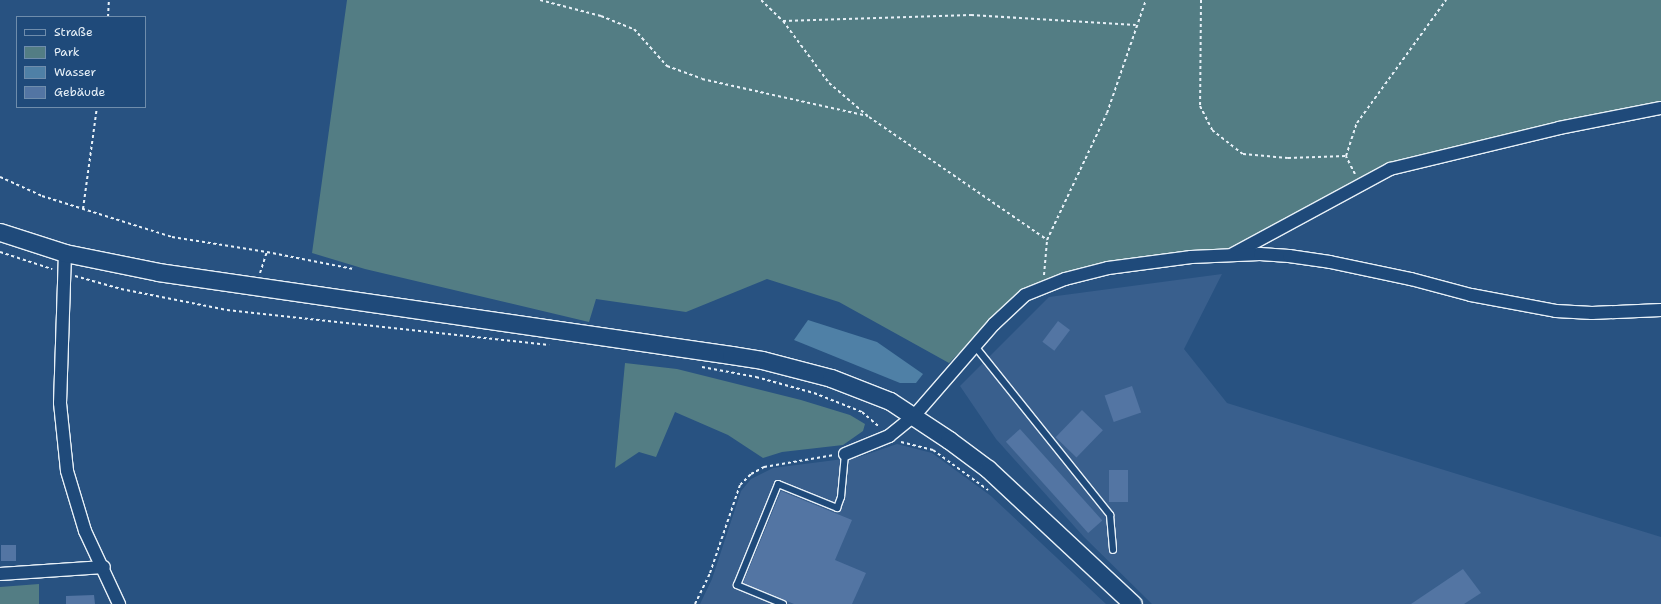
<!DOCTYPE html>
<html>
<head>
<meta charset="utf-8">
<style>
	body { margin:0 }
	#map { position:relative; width:1661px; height:604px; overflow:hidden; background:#285281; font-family:"Shantell Sans",sans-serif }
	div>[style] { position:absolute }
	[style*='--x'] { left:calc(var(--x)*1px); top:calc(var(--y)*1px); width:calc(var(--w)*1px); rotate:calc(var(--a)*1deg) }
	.built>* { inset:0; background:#395f8d }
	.green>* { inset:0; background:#537d84 }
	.water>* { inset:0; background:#4f80a6 }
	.building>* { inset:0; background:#5375a3; transform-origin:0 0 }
	.path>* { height:2px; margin-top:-1px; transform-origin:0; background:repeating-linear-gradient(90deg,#e8f1f8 0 3px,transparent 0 6px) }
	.roads { filter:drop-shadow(1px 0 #e8f1f8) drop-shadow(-1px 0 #e8f1f8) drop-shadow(0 1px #e8f1f8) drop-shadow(0 -1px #e8f1f8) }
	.lane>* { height:6px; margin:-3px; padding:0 3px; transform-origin:3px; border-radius:3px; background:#1f4a7a }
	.street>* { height:12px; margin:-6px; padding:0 6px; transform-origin:6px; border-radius:6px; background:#1f4a7a }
	.secondary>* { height:17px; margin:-8.5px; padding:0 8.5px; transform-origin:8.5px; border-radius:8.5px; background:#1f4a7a }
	span { translate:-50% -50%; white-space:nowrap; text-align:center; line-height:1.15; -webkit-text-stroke:3px #1f4a7a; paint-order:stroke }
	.legend { position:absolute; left:16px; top:16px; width:130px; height:92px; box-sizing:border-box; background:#1f4a7a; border:1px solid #6f8dac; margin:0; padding:5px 7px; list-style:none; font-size:12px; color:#e8f1f8 }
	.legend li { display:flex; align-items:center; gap:8px; height:20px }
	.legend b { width:20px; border:1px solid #6f8dac }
</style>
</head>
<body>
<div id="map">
	<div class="built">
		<i style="clip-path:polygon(1222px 274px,1184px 349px,1227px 403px,1661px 537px,1661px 604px,1152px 604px,1084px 537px,996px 439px,960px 386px,1049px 297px)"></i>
		<i style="clip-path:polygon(897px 444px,932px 453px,991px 496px,1106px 604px,700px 604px,712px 579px,741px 491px,751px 479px,773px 468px,859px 457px)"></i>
	</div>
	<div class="green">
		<i style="clip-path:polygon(347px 0,1661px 0,1661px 105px,1387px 167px,1219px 253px,1061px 275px,1002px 310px,949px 363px,839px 302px,767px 279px,686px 312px,596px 299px,589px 322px,365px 269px,312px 253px)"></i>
		<i style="clip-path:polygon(625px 363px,677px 369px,801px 400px,850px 415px,865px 424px,863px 431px,843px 445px,782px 452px,763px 458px,728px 435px,675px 412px,656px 457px,639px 452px,615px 468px)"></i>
		<i style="clip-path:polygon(39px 584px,39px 604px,0 604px,0 587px)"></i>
	</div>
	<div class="water">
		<i style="clip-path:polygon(808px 320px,877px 342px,923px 374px,916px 383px,900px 383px,794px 340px)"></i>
	</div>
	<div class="building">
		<i style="left:1058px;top:321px;width:15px;height:26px;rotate:37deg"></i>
		<i style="left:1132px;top:386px;width:28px;height:29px;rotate:71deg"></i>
		<i style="left:1082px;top:410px;width:29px;height:38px;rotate:44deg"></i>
		<i style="left:1020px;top:429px;width:123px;height:19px;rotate:48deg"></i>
		<i style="left:1109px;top:470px;width:19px;height:32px"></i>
		<i style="clip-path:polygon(781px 491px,852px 520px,835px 560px,866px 573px,852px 604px,794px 604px,743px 583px)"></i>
		<i style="left:1px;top:545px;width:15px;height:16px"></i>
		<i style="clip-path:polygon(1463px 569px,1481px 593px,1464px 604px,1411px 604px)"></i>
		<i style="clip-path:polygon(94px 595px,95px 604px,66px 604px,66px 596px)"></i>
	</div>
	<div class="path">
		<i style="--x:540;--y:0;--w:63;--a:14.7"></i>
		<i style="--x:601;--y:16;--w:35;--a:22"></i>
		<i style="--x:634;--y:29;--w:50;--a:48.3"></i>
		<i style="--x:667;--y:66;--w:37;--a:20"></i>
		<i style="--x:702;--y:79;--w:170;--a:12.6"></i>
		<i style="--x:761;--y:0;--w:30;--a:44"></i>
		<i style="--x:783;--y:21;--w:77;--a:53.4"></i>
		<i style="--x:829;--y:83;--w:52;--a:40.4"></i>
		<i style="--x:869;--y:117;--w:216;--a:34.6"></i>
		<i style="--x:1201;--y:0;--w:106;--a:90.5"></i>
		<i style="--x:1200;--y:106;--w:27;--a:63"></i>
		<i style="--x:1212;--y:130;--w:39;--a:38"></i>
		<i style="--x:1243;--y:154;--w:45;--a:5.1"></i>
		<i style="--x:1288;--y:158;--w:58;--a:-2"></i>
		<i style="--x:108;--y:17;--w:17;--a:-87"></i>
		<i style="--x:783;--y:21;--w:188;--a:-1.8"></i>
		<i style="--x:971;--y:15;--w:165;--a:3.5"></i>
		<i style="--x:1355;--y:174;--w:20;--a:-117"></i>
		<i style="--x:1346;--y:156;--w:35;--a:-72"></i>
		<i style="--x:1357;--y:123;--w:152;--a:-54.1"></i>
		<i style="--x:0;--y:177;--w:46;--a:24.3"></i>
		<i style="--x:42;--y:196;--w:136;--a:17.5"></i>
		<i style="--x:172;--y:237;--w:96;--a:9"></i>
		<i style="--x:83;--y:209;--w:103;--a:-82.2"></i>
		<i style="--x:0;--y:252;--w:55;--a:18.1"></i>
		<i style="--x:260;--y:273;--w:22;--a:-72"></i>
		<i style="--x:267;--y:252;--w:88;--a:11.2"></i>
		<i style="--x:1044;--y:275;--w:35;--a:-85"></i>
		<i style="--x:1047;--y:240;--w:140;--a:-64.7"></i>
		<i style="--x:1107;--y:113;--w:120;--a:-71"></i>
		<i style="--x:75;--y:276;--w:48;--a:15.8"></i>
		<i style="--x:121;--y:289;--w:108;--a:11.2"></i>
		<i style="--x:227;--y:310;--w:324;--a:6.2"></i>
		<i style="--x:702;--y:367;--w:55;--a:10.5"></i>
		<i style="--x:756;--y:377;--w:60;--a:15.4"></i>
		<i style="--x:814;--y:393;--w:52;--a:21.6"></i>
		<i style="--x:862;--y:412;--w:23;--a:41"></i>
		<i style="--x:901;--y:442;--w:33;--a:14"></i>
		<i style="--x:933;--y:450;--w:68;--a:36"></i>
		<i style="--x:695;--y:604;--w:34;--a:-64"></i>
		<i style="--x:710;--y:573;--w:93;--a:-71.2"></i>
		<i style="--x:740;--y:485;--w:16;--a:-45"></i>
		<i style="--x:751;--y:474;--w:15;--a:-28"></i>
		<i style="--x:764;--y:467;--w:71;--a:-9.7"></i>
	</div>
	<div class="roads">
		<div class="lane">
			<i style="--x:974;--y:345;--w:218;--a:51.3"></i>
			<i style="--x:1110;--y:515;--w:35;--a:85"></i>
			<i style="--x:783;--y:604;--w:50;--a:-157.6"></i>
			<i style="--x:737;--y:585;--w:109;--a:-67.9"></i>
			<i style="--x:778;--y:484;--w:64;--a:22.1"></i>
			<i style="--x:837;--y:508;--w:12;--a:-70"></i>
			<i style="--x:841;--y:497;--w:43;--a:-84.7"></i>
		</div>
		<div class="street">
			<i style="--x:65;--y:253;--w:150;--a:91.9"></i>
			<i style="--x:60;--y:403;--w:68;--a:84.1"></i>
			<i style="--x:67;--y:471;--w:63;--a:73.3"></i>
			<i style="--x:85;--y:531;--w:81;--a:65"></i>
			<i style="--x:1233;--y:254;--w:179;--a:-28.4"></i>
			<i style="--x:1390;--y:169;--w:174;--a:-13.6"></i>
			<i style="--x:1559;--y:128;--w:104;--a:-11.1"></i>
			<i style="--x:845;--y:454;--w:48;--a:-22.2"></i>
			<i style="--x:889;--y:436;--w:32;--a:-39"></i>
			<i style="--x:914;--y:416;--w:122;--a:-49"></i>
			<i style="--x:994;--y:324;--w:42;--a:-43.1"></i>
			<i style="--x:1025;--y:295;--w:43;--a:-21.8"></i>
			<i style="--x:1065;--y:279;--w:44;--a:-14.3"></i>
			<i style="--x:1108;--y:268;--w:84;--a:-7.5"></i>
			<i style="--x:1191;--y:257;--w:69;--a:-2.5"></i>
			<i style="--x:1260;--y:254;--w:29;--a:4"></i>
			<i style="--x:1289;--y:256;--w:41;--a:8.3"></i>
			<i style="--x:1330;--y:262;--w:83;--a:11.9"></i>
			<i style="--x:1411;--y:279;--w:62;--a:14.9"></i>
			<i style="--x:1471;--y:295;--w:86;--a:10.7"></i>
			<i style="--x:1556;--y:311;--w:36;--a:3"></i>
			<i style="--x:1592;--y:313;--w:69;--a:-2.5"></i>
			<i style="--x:0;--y:574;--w:104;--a:-3.9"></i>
		</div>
		<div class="secondary">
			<i style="--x:0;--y:232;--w:68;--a:17.9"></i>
			<i style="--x:65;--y:253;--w:95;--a:11.5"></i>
			<i style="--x:158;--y:272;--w:579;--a:8.24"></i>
			<i style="--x:731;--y:355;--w:31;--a:9"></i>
			<i style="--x:762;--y:360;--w:71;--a:14.6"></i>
			<i style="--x:831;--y:378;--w:63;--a:21.3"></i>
			<i style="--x:890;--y:401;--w:71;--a:33.5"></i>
			<i style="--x:949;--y:440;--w:49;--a:36.6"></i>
			<i style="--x:988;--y:469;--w:198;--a:43"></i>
		</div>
	</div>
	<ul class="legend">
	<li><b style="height:5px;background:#1f4a7a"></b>Straße</li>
	<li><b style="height:11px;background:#537d84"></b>Park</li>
	<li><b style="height:11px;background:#4f80a6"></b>Wasser</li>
	<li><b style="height:11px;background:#5375a3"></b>Gebäude</li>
	</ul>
</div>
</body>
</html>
